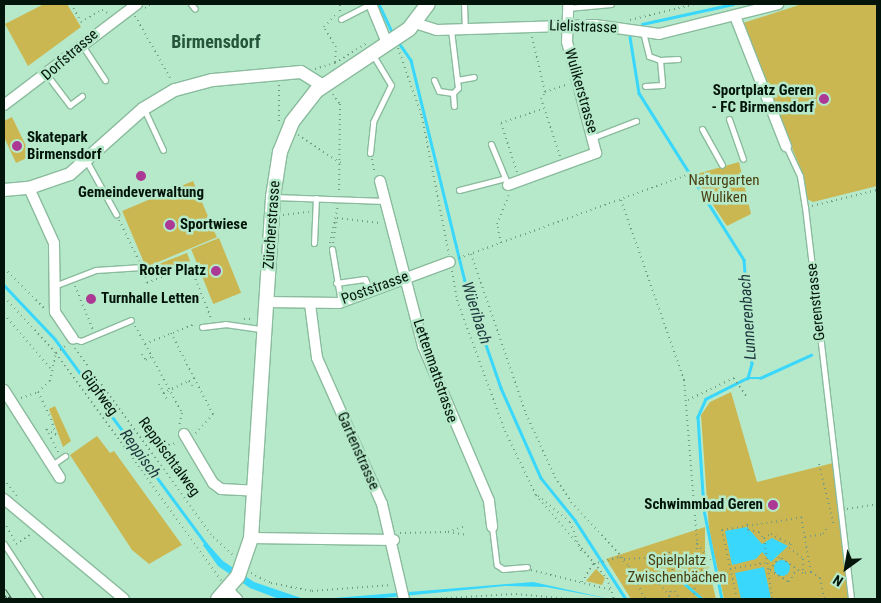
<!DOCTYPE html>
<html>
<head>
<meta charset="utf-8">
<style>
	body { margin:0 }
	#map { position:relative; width:881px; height:603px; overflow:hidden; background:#b6e9ca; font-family:"Roboto Condensed",sans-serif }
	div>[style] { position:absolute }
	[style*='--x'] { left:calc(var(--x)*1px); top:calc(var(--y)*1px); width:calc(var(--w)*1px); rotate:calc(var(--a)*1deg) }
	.green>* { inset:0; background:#cbb751; transform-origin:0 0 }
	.water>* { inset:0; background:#38d7fb }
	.round { border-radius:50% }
	.stream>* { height:2.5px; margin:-1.25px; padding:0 1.25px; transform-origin:1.25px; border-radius:1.25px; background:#38d7fb }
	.path>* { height:2px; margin-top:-1px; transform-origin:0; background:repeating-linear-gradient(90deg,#739a83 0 1px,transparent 0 5px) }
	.roads { filter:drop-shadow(1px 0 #8abb9d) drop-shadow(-1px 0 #8abb9d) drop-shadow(0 1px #8abb9d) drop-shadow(0 -1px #8abb9d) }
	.service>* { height:5px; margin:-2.5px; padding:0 2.5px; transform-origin:2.5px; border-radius:2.5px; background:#fff }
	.minor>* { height:10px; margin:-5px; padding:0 5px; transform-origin:5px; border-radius:5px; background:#fff }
	.tertiary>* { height:12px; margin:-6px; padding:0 6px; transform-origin:6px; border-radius:6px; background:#fff }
	.secondary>* { height:14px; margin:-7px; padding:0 7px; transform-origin:7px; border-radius:7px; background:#fff }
	.rail>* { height:4.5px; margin-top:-2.25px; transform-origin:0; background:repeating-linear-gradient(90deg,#b6e9ca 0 8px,#466452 0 16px); box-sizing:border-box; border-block:1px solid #466452 }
	.dots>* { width:14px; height:14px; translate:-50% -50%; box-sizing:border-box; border:2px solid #b6e9ca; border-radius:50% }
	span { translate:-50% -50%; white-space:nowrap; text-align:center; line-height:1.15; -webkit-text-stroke:5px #b6e9ca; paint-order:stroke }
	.street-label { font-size:15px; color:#03150b }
	.poi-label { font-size:15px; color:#03150b; font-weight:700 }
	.right { translate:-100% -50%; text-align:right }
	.left { translate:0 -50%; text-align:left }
	.park-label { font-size:15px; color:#483e0f }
	.water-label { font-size:16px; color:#1d363d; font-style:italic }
	.quarter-label { font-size:18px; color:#25543a; font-weight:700 }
	.frame { position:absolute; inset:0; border:5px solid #03150b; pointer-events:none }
	.north { position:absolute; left:821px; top:543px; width:50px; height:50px; -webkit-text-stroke:4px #b6e9ca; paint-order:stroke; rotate:212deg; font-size:14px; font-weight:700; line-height:20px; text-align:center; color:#03150b }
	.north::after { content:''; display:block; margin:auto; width:18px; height:22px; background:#03150b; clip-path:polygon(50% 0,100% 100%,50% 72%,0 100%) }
</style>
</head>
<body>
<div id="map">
	<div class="green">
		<i style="clip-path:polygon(44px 4px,67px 4px,81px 27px,28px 66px,5px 24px)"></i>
		<i style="clip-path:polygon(802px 4px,877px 4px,877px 186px,813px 202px,807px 199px,803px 174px,740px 24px)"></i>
		<i style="clip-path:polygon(12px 117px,31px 156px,16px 163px,4px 137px,4px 121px)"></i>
		<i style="clip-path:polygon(739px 162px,751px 214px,727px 226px,693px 175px)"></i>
		<i style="left:193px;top:181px;width:61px;height:77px;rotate:67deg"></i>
		<i style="left:219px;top:238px;width:59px;height:30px;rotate:68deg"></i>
		<i style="left:187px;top:253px;width:9px;height:45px;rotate:69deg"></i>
		<i style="clip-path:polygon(731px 392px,757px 482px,833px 463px,849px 599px,724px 599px,709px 529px,701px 415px,710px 402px)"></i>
		<i style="clip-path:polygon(55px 406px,71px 441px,63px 447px,49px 409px)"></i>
		<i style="clip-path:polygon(97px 436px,110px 453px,114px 451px,182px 545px,149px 564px,132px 550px,70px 455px)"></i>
		<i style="clip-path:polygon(705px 527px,705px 552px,716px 599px,631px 599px,606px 559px)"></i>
		<i style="clip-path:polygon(596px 569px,605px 578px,602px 585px,586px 581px)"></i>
	</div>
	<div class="water">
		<i style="clip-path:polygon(747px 527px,762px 544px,772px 538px,788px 546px,771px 562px,762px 552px,756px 559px,732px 565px,725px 531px)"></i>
		<i style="clip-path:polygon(206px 542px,223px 561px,254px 582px,304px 599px,279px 599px,250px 588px,218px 566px,203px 545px)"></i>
		<i class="round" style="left:774px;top:560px;width:16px;height:16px"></i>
		<i style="clip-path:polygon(764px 567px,771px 599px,741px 599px,735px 573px)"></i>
		<i style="clip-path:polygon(533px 582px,610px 599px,546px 587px,505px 586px,373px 599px,322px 599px)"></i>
	</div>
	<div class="stream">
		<i style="--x:379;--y:4;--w:33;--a:65"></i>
		<i style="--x:642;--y:24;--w:93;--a:-12.4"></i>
		<i style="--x:630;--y:37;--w:57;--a:80.9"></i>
		<i style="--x:639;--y:93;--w:197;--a:57.8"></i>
		<i style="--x:744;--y:260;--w:104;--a:85.6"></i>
		<i style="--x:752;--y:364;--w:15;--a:106"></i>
		<i style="--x:748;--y:378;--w:47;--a:153.4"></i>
		<i style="--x:706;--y:399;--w:20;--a:114"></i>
		<i style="--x:698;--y:417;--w:93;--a:86.3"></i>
		<i style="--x:704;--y:510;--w:91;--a:78.6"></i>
		<i style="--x:399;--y:43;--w:21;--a:55"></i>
		<i style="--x:411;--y:60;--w:240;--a:76.3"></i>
		<i style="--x:468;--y:293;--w:101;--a:70.8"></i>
		<i style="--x:501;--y:388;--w:98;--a:66"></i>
		<i style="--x:541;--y:478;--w:54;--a:51"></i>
		<i style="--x:575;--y:520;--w:94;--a:57.2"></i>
		<i style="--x:4;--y:285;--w:74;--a:46.6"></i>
		<i style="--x:55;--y:339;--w:256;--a:53.6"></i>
		<i style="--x:748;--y:378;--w:12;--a:0"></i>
		<i style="--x:760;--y:378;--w:56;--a:-24.3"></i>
		<i style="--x:685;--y:584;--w:23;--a:41"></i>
	</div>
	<div class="path">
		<i style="--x:71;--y:4;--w:21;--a:61"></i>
		<i style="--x:81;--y:22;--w:24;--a:-30"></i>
		<i style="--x:102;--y:10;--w:7;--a:27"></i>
		<i style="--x:4;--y:6;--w:4;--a:-34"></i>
		<i style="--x:145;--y:8;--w:8;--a:-30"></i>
		<i style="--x:340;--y:11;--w:7;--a:-90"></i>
		<i style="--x:135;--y:16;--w:75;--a:60.4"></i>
		<i style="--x:630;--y:20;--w:67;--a:-13.8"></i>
		<i style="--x:532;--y:37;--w:57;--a:76.7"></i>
		<i style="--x:336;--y:47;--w:23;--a:-121"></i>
		<i style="--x:324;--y:27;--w:18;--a:-47"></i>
		<i style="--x:398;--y:48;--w:73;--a:70.8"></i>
		<i style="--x:422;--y:117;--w:140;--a:78.9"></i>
		<i style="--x:335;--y:62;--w:13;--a:-86"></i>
		<i style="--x:315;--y:69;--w:21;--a:-17"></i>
		<i style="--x:335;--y:63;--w:39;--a:-32"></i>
		<i style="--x:279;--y:85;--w:37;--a:90"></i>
		<i style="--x:333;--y:94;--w:12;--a:55"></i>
		<i style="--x:340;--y:104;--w:90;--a:90.6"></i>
		<i style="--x:298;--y:135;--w:53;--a:33.4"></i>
		<i style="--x:560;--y:156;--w:60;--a:-108.4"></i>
		<i style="--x:541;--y:99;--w:8;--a:-60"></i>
		<i style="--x:545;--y:92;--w:24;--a:-19"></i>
		<i style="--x:372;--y:159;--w:15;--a:79"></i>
		<i style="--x:517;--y:172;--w:52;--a:-108.1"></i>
		<i style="--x:501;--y:123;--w:43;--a:-18.9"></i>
		<i style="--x:621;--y:200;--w:191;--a:70.7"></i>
		<i style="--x:684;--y:380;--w:164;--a:85.4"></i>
		<i style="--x:697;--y:543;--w:56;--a:93.1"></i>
		<i style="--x:812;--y:206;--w:67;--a:-13.8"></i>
		<i style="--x:283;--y:215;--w:26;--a:-7"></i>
		<i style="--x:119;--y:220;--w:46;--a:64"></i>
		<i style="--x:330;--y:243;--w:38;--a:-78"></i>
		<i style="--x:333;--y:243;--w:25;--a:-81"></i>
		<i style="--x:337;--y:218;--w:43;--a:6.6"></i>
		<i style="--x:501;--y:243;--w:19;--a:-102"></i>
		<i style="--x:497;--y:224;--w:31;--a:-68"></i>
		<i style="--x:471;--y:254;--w:169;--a:71"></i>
		<i style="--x:526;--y:414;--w:69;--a:65.3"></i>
		<i style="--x:555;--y:477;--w:30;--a:57"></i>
		<i style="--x:571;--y:502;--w:78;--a:47.1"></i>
		<i style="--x:624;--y:559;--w:33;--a:-3"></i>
		<i style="--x:459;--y:258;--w:246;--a:-20"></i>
		<i style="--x:4;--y:268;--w:58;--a:45"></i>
		<i style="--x:452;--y:271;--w:29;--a:80"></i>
		<i style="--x:457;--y:300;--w:140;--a:69.9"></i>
		<i style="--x:505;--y:431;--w:71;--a:64.2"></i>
		<i style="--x:536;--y:495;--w:109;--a:49.5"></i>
		<i style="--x:607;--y:578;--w:22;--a:72"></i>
		<i style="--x:144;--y:272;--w:11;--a:75"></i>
		<i style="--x:147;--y:283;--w:47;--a:-22.7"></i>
		<i style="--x:190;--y:265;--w:57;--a:68.4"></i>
		<i style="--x:75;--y:286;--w:48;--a:67.8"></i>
		<i style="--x:4;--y:297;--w:76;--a:47.1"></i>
		<i style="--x:56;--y:353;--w:281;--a:54"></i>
		<i style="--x:4;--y:314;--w:71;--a:49.6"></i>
		<i style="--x:244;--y:319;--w:10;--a:0"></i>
		<i style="--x:135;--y:326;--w:21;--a:61"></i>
		<i style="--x:145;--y:344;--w:54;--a:-21.8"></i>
		<i style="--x:171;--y:333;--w:51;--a:62.9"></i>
		<i style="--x:194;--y:378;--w:6;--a:149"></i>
		<i style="--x:145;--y:344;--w:78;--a:61.8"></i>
		<i style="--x:182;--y:413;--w:14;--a:102"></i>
		<i style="--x:75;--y:348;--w:234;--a:53.9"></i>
		<i style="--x:213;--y:537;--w:28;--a:42"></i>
		<i style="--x:142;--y:354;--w:7;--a:56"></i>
		<i style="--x:146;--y:360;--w:6;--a:-31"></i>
		<i style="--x:194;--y:378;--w:41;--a:62.2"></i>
		<i style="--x:213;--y:414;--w:27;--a:132"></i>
		<i style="--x:159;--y:384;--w:18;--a:63"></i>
		<i style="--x:38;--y:392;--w:30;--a:64"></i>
		<i style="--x:51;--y:419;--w:17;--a:73"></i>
		<i style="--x:56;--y:435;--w:12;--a:-149"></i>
		<i style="--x:46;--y:429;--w:26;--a:62"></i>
		<i style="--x:163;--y:393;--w:29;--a:-25"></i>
		<i style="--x:189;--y:381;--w:6;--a:51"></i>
		<i style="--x:21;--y:398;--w:18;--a:-19"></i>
		<i style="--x:38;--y:392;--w:16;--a:-43"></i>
		<i style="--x:50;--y:381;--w:29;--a:-78"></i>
		<i style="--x:56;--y:353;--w:14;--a:-39"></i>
		<i style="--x:688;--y:400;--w:51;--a:-25.6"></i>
		<i style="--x:734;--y:378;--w:23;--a:56"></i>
		<i style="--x:149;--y:449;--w:30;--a:-12"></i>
		<i style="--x:819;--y:464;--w:64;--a:76.4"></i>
		<i style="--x:4;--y:479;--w:24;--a:52"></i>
		<i style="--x:538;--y:496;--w:41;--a:39.1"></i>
		<i style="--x:570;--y:522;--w:31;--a:69"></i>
		<i style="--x:847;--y:509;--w:30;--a:-9"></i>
		<i style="--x:801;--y:517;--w:56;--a:79.7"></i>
		<i style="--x:811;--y:572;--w:8;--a:173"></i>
		<i style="--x:4;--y:522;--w:25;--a:61"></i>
		<i style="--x:16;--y:544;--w:17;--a:-33"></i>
		<i style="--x:747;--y:524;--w:6;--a:81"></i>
		<i style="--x:748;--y:530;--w:11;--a:10"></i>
		<i style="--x:759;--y:532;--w:8;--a:50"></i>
		<i style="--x:764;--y:538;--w:62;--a:82.5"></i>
		<i style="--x:448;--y:532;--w:18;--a:9"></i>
		<i style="--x:400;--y:533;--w:48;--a:-1.2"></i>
		<i style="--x:448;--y:532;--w:18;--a:-19"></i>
		<i style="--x:805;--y:537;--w:18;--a:-9"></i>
		<i style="--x:823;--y:534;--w:10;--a:-53"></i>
		<i style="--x:764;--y:538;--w:8;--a:-30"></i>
		<i style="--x:771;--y:534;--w:22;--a:27"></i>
		<i style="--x:791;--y:544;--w:4;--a:117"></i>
		<i style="--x:789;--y:548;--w:18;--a:38"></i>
		<i style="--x:803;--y:559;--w:14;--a:90"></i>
		<i style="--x:803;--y:573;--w:29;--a:-146"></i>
		<i style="--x:779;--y:557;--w:16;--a:125"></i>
		<i style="--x:770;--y:570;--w:22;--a:32"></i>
		<i style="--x:789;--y:582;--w:14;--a:-60"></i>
		<i style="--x:697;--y:544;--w:23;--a:49"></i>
		<i style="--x:669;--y:552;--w:8;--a:45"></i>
		<i style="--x:672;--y:560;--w:15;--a:-169"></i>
		<i style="--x:657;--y:557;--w:27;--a:86"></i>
		<i style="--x:659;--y:584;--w:21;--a:47"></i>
		<i style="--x:697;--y:567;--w:11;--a:27"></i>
		<i style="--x:707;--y:572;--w:10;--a:156"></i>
		<i style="--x:730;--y:569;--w:36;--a:-10"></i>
		<i style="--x:531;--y:570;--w:82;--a:14"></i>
		<i style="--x:811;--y:572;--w:11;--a:34"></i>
		<i style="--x:820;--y:578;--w:21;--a:79"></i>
		<i style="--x:251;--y:573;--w:22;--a:27"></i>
		<i style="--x:271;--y:583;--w:42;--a:11"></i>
		<i style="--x:312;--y:591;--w:79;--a:-4.3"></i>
		<i style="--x:673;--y:575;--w:15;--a:-94"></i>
		<i style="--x:672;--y:560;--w:25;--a:-5"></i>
		<i style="--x:582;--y:582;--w:21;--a:-59"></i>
		<i style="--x:593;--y:564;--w:28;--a:-15"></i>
		<i style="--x:620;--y:557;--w:13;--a:45"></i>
		<i style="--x:629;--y:566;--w:37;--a:64"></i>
		<i style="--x:675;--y:591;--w:9;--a:63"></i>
		<i style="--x:669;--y:597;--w:7;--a:-74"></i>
		<i style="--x:431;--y:599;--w:85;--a:-3.4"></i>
		<i style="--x:516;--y:594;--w:54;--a:5.3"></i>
		<i style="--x:737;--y:599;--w:71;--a:-102.3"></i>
		<i style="--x:722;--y:530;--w:83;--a:-9"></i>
	</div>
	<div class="roads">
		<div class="service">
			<i style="--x:191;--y:4;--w:6;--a:51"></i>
			<i style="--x:464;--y:4;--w:25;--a:88"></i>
			<i style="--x:568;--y:8;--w:43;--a:-5.3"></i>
			<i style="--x:341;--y:19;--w:34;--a:-27"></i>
			<i style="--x:451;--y:30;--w:58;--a:83.1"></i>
			<i style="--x:458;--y:88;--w:7;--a:135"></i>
			<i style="--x:453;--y:93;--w:13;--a:86"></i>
			<i style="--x:643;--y:32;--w:25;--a:76"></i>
			<i style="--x:649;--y:56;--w:12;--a:20"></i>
			<i style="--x:660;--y:60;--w:25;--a:85"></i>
			<i style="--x:662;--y:85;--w:17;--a:177"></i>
			<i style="--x:82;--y:45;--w:42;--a:56.7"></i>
			<i style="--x:660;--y:60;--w:18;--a:-3"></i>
			<i style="--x:47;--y:75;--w:38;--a:53"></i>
			<i style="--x:70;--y:105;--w:15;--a:-37"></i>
			<i style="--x:434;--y:80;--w:12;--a:66"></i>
			<i style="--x:439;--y:91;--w:14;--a:8"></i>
			<i style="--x:457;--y:80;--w:17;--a:-10"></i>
			<i style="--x:144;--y:109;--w:45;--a:65.1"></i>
			<i style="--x:729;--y:119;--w:42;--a:70.7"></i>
			<i style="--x:702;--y:129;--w:41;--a:60.9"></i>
			<i style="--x:594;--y:137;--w:45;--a:-20.9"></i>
			<i style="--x:491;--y:144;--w:44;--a:67.5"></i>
			<i style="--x:786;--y:146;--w:33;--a:65"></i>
			<i style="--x:800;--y:176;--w:31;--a:81"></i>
			<i style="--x:805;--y:207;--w:395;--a:83.3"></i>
			<i style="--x:370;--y:153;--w:31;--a:-84"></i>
			<i style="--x:373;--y:122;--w:41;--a:-64.1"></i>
			<i style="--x:391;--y:85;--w:35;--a:-121"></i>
			<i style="--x:87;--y:162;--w:60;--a:60.9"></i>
			<i style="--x:459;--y:190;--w:44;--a:-14.3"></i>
			<i style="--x:274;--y:197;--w:111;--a:2.1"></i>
			<i style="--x:314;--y:243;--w:45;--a:-87.5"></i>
			<i style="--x:332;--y:249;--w:54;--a:80.4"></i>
			<i style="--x:336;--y:283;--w:29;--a:-8"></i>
			<i style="--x:365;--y:279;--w:13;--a:67"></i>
			<i style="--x:54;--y:286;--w:45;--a:-20.9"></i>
			<i style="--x:96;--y:270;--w:46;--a:-3.7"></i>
			<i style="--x:202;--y:327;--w:23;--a:-7"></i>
			<i style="--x:225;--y:324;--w:37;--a:8"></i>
			<i style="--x:74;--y:339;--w:7;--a:16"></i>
			<i style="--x:81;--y:341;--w:54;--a:-22.8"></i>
			<i style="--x:52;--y:465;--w:16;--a:-35"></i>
			<i style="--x:492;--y:527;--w:38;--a:83"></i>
			<i style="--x:497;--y:565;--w:7;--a:34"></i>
			<i style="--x:503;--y:569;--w:24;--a:-5"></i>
			<i style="--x:4;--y:544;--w:66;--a:56.8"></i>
		</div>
		<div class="minor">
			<i style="--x:371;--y:4;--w:42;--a:67.7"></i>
			<i style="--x:735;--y:16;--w:140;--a:68.6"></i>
			<i style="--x:415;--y:23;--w:23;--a:18"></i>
			<i style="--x:437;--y:30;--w:158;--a:-1.8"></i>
			<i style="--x:595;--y:25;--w:65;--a:8"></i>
			<i style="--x:659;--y:34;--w:123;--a:-14.1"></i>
			<i style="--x:4;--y:105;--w:167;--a:-37.2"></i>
			<i style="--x:380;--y:181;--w:171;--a:75.4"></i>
			<i style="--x:423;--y:346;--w:168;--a:66.9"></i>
			<i style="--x:489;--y:501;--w:26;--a:83"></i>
			<i style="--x:508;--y:185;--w:94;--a:-20"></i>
			<i style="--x:596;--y:153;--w:115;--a:-104.6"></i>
			<i style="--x:567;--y:42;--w:38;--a:-88"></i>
			<i style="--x:29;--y:188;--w:60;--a:65.6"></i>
			<i style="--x:54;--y:243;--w:69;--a:89.2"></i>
			<i style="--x:55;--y:312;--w:32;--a:56"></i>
			<i style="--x:267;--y:302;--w:72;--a:0.8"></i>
			<i style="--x:339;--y:303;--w:118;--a:-20.3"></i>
			<i style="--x:310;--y:304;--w:54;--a:82.6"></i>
			<i style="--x:317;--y:358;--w:160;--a:66"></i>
			<i style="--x:382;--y:504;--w:98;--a:77"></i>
			<i style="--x:4;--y:390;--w:104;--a:57.5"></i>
			<i style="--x:184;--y:434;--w:57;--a:59.4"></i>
			<i style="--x:213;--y:483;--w:10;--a:37"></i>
			<i style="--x:221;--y:489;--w:34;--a:3"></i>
			<i style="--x:4;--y:499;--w:156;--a:39.8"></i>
			<i style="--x:251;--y:538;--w:143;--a:0.8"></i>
			<i style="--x:228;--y:590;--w:13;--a:45"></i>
		</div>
		<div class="tertiary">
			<i style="--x:4;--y:190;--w:25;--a:-5"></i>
			<i style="--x:29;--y:188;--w:43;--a:-18.9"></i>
			<i style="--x:70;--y:174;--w:98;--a:-41.7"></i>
			<i style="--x:143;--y:109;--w:37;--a:-31"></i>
			<i style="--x:175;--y:90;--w:39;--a:-15"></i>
			<i style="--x:213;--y:80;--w:88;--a:-5.2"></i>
			<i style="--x:301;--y:72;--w:25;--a:32"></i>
		</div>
		<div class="secondary">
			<i style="--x:218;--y:599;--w:30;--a:-49"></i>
			<i style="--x:238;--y:576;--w:40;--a:-71.1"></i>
			<i style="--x:251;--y:538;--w:342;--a:-86.3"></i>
			<i style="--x:273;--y:197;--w:46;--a:-81.2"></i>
			<i style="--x:280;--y:152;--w:32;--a:-68"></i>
			<i style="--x:292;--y:122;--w:39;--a:-52"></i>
			<i style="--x:316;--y:91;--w:112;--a:-33.7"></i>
			<i style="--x:409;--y:29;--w:31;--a:-53"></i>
		</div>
	</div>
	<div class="rail">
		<i style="--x:4;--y:590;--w:11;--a:56"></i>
	</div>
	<div class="dots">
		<i style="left:824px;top:99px;background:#ac3993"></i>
		<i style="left:17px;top:146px;background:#ac3993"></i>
		<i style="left:141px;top:176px;background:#ac3993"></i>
		<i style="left:170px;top:225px;background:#ac3993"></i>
		<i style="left:216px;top:271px;background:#ac3993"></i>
		<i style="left:91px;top:299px;background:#ac3993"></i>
		<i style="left:773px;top:505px;background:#ac3993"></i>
	</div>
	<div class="street-label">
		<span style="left:583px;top:27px;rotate:2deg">Lielistrasse</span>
		<span style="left:70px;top:55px;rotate:-41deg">Dorfstrasse</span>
		<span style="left:581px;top:91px;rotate:74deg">Wulikerstrasse</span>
		<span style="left:272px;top:225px;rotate:-86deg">Zürcherstrasse</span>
		<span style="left:375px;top:288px;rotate:-20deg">Poststrasse</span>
		<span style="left:816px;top:302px;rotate:-96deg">Gerenstrasse</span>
		<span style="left:435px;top:371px;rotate:71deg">Lettenmattstrasse</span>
		<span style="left:99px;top:393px;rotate:54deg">Güpfweg</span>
		<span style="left:358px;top:451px;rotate:66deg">Gartenstrasse</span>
		<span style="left:169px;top:457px;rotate:54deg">Reppischtalweg</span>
	</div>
	<div class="poi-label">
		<span class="right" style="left:814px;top:99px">Sportplatz Geren<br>- FC Birmensdorf</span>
		<span class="left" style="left:27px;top:146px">Skatepark<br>Birmensdorf</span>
		<span style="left:141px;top:193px">Gemeindeverwaltung</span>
		<span class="left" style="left:180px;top:225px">Sportwiese</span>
		<span class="right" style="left:206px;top:271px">Roter Platz</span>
		<span class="left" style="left:101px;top:299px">Turnhalle Letten</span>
		<span class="right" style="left:763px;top:505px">Schwimmbad Geren</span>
	</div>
	<div class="park-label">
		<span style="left:724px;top:189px">Naturgarten<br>Wuliken</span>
		<span style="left:677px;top:569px">Spielplatz<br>Zwischenbächen</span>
	</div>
	<div class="water-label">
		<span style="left:476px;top:313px;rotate:72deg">Wüeribach</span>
		<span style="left:748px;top:317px;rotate:-94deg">Lunnerenbach</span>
		<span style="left:140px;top:454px;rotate:54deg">Reppisch</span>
	</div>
	<div class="quarter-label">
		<span style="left:216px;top:42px">Birmensdorf</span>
	</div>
	<div class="frame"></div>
	<div class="north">N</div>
</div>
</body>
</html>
